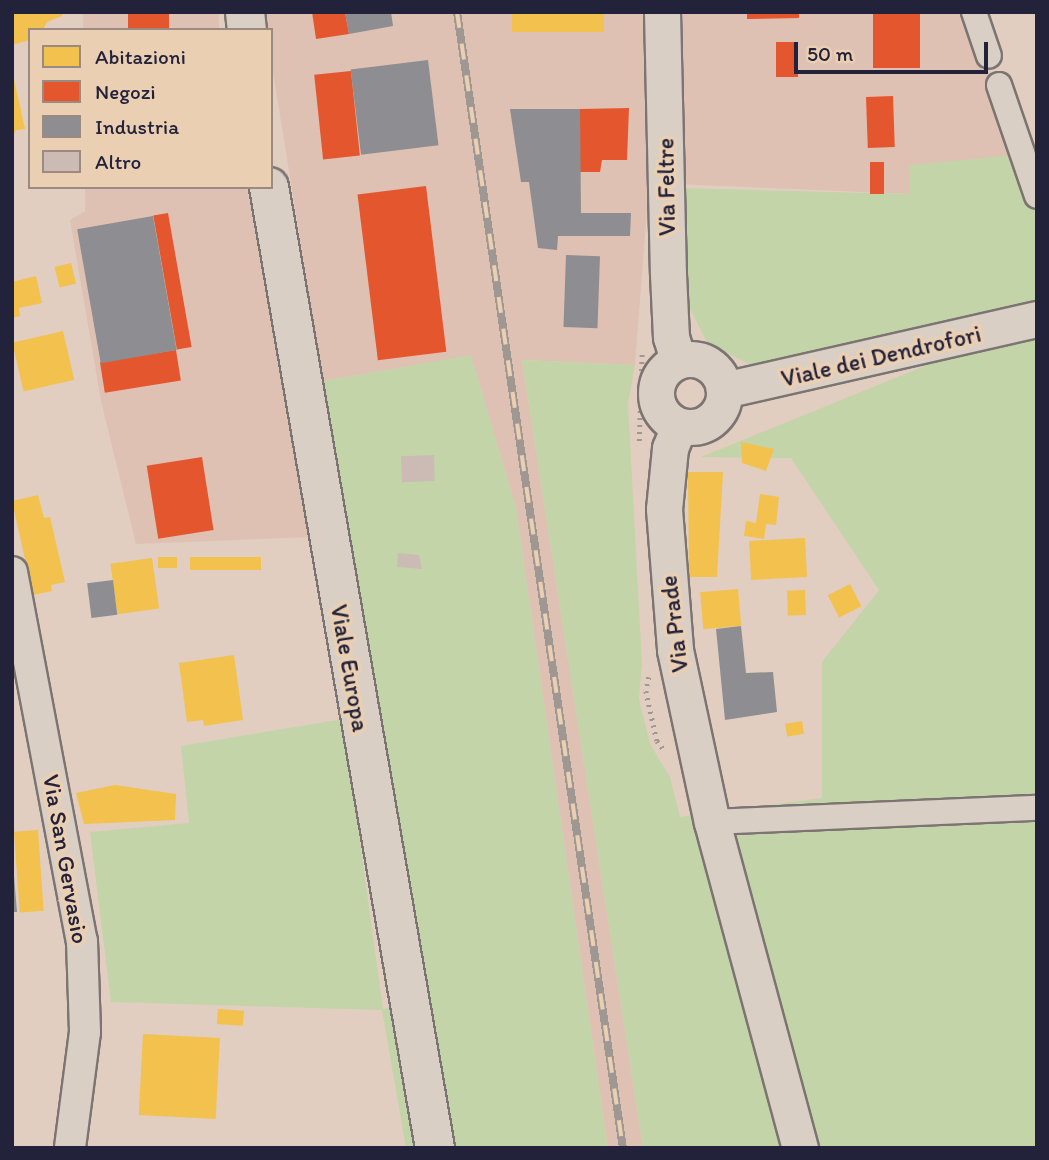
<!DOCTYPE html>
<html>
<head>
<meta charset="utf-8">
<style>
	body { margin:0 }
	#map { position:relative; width:1049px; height:1160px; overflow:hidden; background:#e1cec0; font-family:Itim,sans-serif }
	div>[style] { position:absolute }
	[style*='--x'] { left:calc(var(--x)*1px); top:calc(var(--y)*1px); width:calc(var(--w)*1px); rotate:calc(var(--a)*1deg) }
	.built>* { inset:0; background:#dec1b2; transform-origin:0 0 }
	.green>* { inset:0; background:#c4d4a9 }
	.homes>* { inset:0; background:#f2c14e; transform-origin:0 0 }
	.shops>* { inset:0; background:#e4572e; transform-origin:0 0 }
	.industry>* { inset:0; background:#8d8d92; transform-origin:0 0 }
	.building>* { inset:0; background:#ccbbb5; transform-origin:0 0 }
	.path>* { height:4.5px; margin-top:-2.25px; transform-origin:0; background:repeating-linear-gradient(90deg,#9f9792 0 2px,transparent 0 7px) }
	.roads { filter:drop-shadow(2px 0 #7c7472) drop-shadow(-2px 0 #7c7472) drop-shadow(0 2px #7c7472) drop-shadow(0 -2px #7c7472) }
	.minor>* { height:24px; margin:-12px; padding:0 12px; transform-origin:12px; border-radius:12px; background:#d9cfc4 }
	.tertiary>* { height:30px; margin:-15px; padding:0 15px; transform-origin:15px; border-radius:15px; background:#d9cfc4 }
	.secondary>* { height:35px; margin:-17.5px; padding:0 17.5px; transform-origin:17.5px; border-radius:17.5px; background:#d9cfc4 }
	.secondary>.ring { margin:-17.5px; padding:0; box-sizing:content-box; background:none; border:35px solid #d9cfc4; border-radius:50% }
	.primary>* { height:38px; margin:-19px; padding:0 19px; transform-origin:19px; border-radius:19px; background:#d9cfc4 }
	.rail>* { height:8px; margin-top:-4px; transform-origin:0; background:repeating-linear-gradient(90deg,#ebcfb2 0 16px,#9f9792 0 32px); box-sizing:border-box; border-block:2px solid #9f9792 }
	span { translate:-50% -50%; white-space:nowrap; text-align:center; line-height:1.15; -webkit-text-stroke:7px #ebcfb2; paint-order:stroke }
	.street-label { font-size:24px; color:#22223b }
	.frame { position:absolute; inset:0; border:14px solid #22223b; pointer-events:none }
	.legend { position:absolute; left:28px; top:28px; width:245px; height:161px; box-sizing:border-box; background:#ebcfb2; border:2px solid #9b8a82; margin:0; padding:9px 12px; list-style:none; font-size:21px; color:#22223b }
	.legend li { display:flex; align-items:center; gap:14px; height:35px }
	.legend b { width:35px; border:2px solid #9b8a82 }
	.scale { position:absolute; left:794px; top:42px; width:194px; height:32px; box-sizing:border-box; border:4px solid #22223b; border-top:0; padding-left:9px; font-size:21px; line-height:24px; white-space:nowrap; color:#22223b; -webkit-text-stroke:5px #ebcfb2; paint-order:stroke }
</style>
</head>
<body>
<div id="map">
	<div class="built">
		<i style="left:83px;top:12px;width:136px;height:18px"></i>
		<i style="clip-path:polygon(263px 12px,969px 12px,1015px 155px,910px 194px,649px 183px,635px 365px,522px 360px,643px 1148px,608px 1148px,516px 508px,471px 356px,323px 381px,271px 60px,271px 30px,266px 30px)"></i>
		<i style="clip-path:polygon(85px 187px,247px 187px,311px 537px,136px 544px,101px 401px,70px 220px,85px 211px)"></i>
	</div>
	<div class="green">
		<i style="clip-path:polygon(1015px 155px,1037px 215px,1037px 300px,752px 365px,708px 344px,677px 284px,680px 188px,909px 194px,910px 165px)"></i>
		<i style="clip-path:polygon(1037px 320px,1037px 1148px,643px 1148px,522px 360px,635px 365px,628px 404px,642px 664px,639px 699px,650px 744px,670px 777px,680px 817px,822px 798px,822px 662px,879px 590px,791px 458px,701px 457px)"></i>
		<i style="clip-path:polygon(471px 355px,516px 508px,608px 1148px,406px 1148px,382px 1010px,111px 1002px,90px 832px,189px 823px,181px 746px,343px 719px,383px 1009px,430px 1001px,323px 381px)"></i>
	</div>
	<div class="homes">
		<i style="clip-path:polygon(12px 12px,61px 12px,62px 16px,47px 22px,43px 30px,30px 30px,30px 40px,12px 45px)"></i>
		<i style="left:512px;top:12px;width:92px;height:20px"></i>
		<i style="clip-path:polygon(12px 70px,25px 129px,16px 130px,12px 138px)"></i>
		<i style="left:71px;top:263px;width:21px;height:17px;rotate:76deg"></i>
		<i style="clip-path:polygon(36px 276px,42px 303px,19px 308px,20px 316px,12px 318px,12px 282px)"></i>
		<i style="left:63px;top:331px;width:50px;height:52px;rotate:77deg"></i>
		<i style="clip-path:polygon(741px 442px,774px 449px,766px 471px,742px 463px)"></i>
		<i style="clip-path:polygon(688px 472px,723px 472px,717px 577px,689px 577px)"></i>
		<i style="clip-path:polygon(760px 494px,779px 497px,776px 525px,766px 524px,764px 539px,744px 536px,746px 521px,756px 523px)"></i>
		<i style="clip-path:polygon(38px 495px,44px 518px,50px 517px,65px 582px,51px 585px,52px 591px,33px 595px,12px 501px)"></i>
		<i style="left:805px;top:538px;width:39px;height:56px;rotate:87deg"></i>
		<i style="left:158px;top:557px;width:19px;height:11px"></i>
		<i style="left:190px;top:557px;width:71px;height:13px"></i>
		<i style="left:152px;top:558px;width:51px;height:42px;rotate:82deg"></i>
		<i style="left:850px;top:584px;width:25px;height:25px;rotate:63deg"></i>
		<i style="left:738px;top:589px;width:37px;height:38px;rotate:85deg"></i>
		<i style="left:805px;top:590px;width:25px;height:18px;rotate:88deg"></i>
		<i style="clip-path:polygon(234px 655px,243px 720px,204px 726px,203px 720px,187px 722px,179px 663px)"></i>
		<i style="left:802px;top:721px;width:13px;height:17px;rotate:81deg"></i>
		<i style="clip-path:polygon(115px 785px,176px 794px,175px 820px,84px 824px,76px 793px)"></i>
		<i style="left:38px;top:830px;width:81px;height:24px;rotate:86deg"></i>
		<i style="left:218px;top:1009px;width:26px;height:15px;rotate:4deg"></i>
		<i style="left:143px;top:1034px;width:77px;height:81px;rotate:3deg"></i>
	</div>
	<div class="shops">
		<i style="left:128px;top:12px;width:41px;height:18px"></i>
		<i style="clip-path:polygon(312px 12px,345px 12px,349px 34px,316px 39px)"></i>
		<i style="clip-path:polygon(747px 12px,799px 12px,799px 18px,747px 19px)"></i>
		<i style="left:873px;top:12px;width:47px;height:56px"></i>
		<i style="left:798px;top:42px;width:35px;height:22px;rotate:90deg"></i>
		<i style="left:351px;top:71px;width:85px;height:37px;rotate:84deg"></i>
		<i style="left:893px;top:96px;width:51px;height:27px;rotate:88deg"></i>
		<i style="clip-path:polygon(629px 108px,627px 160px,602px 160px,600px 172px,578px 172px,580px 109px)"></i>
		<i style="left:870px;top:162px;width:14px;height:32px"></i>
		<i style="left:426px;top:186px;width:167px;height:69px;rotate:83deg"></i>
		<i style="left:168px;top:213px;width:136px;height:15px;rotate:80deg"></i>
		<i style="left:176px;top:350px;width:31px;height:77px;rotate:81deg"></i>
		<i style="left:202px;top:457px;width:74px;height:56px;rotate:81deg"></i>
	</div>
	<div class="industry">
		<i style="clip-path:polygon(345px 12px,391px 12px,393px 26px,349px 34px)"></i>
		<i style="left:428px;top:60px;width:86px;height:78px;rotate:83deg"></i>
		<i style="clip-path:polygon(510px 109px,580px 109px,581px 213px,631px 213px,630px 236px,558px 236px,557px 250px,538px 248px,529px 182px,521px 182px)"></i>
		<i style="left:153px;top:216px;width:136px;height:77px;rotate:80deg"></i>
		<i style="left:566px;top:255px;width:34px;height:72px;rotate:2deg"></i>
		<i style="left:113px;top:580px;width:35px;height:26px;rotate:83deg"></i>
		<i style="clip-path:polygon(741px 626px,746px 673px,773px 672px,777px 712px,725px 720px,716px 629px)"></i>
		<i style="clip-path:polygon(12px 852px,17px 912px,12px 912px)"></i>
	</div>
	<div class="building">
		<i style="left:434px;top:455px;width:26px;height:33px;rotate:88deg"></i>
		<i style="clip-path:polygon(398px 553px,419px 555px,422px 569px,397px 567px)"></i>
	</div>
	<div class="path">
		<i style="--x:639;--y:441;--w:89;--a:-88.1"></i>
		<i style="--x:649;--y:677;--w:14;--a:102"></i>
		<i style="--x:646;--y:691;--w:51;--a:77.6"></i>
		<i style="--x:657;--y:741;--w:13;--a:51"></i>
	</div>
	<div class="roads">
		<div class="minor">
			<i style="--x:974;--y:12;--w:46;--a:71.2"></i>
			<i style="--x:999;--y:85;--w:117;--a:71.1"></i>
			<i style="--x:712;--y:822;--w:325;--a:-2.5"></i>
		</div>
		<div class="tertiary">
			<i style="--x:12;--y:572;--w:376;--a:79.3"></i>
			<i style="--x:82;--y:941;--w:91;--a:88.1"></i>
			<i style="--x:85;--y:1032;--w:117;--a:97.4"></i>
		</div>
		<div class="secondary">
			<i style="--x:662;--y:12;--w:262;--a:88.7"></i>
			<i style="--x:668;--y:274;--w:63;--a:87.3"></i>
			<i style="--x:671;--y:337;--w:24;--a:73"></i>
			<i class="ring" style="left:656px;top:359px;width:33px;height:33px"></i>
			<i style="--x:724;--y:390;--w:321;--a:-12.8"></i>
			<i style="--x:679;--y:426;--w:24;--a:112"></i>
			<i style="--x:670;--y:448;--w:61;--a:95.6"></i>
			<i style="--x:664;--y:509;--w:141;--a:85.5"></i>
			<i style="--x:675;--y:650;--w:176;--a:77.9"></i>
			<i style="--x:712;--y:822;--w:338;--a:74.9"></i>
		</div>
		<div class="primary">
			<i style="--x:245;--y:12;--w:18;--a:84"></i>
			<i style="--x:269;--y:187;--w:975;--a:80.2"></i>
		</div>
	</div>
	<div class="rail">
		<i style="--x:457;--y:12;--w:1148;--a:81.69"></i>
	</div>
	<div class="street-label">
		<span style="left:666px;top:187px;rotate:-91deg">Via Feltre</span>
		<span style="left:881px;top:356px;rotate:-13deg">Viale dei Dendrofori</span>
		<span style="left:674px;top:624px;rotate:-97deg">Via Prade</span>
		<span style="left:350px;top:668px;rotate:80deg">Viale Europa</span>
		<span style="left:66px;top:859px;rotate:80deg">Via San Gervasio</span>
	</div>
	<div class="frame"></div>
	<ul class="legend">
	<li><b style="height:19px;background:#f2c14e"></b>Abitazioni</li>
	<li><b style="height:19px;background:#e4572e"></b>Negozi</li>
	<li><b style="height:19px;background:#8d8d92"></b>Industria</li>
	<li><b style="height:19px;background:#ccbbb5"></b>Altro</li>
	</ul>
	<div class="scale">50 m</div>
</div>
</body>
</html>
